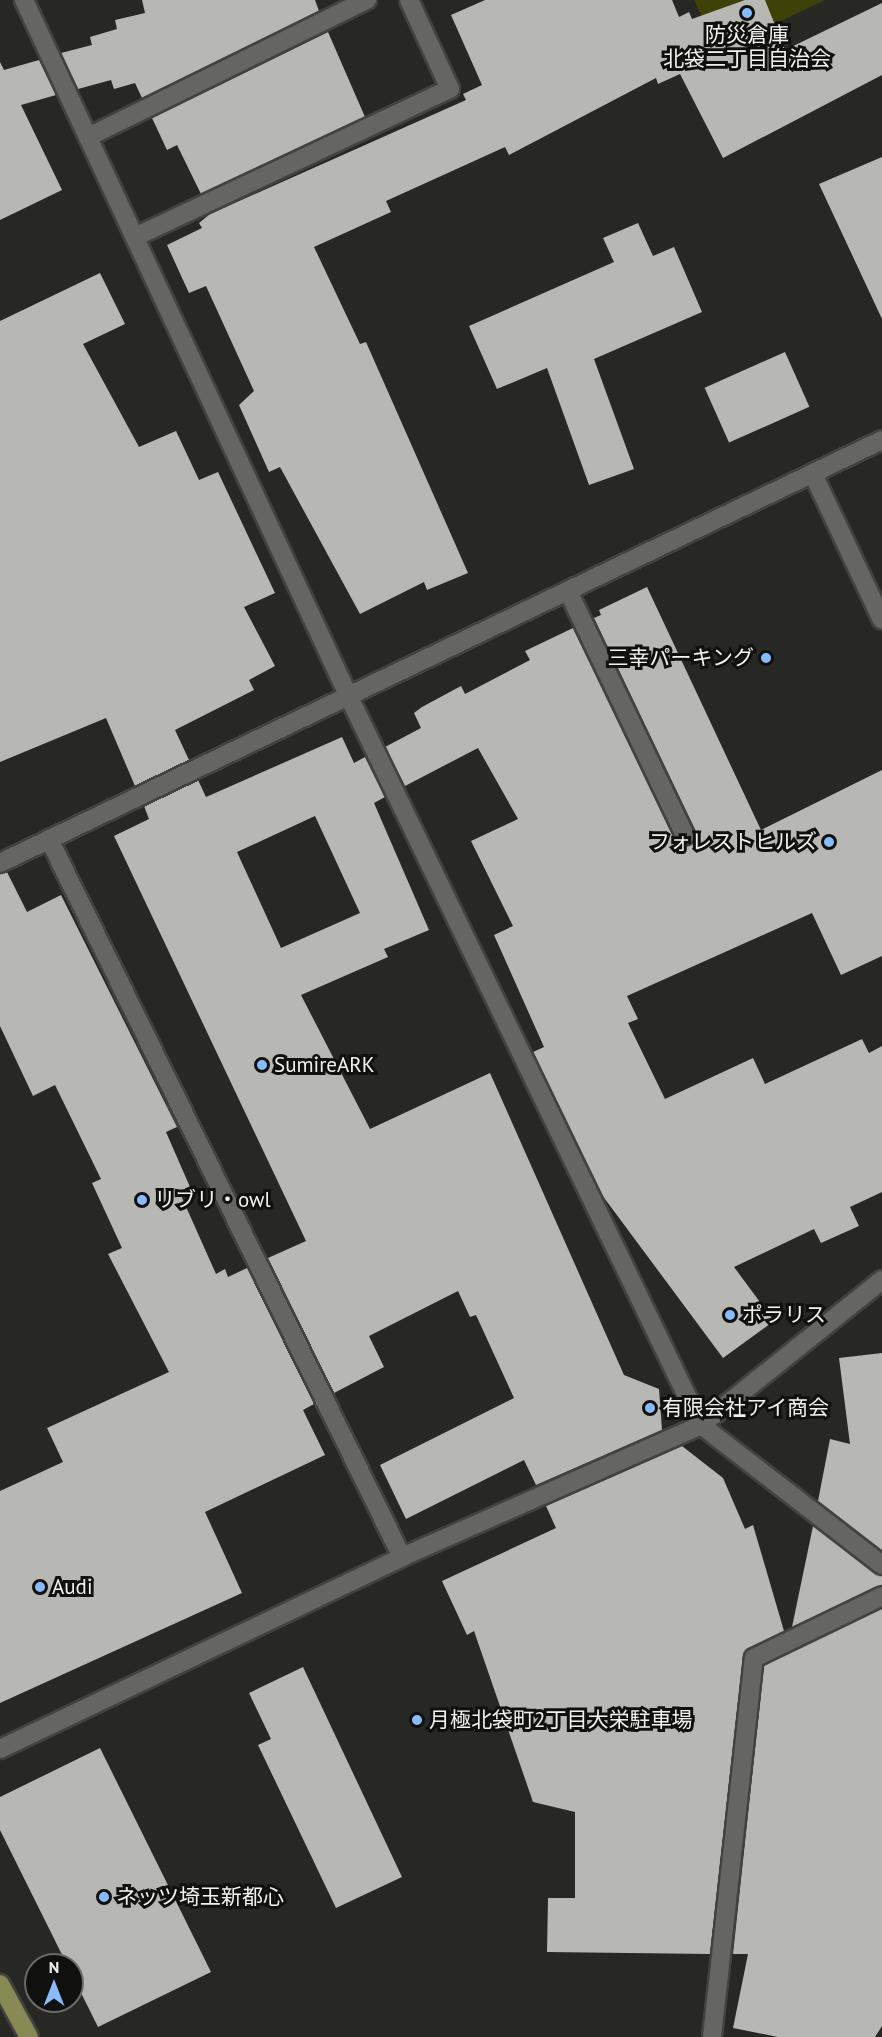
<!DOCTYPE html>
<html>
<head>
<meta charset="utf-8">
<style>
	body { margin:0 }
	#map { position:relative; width:882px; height:2037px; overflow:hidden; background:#272824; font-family:"PT Sans","Noto Sans JP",sans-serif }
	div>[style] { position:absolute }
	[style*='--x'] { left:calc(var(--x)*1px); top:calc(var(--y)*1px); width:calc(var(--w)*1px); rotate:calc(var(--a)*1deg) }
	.green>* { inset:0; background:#3f4208 }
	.building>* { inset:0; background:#b7b8b3; transform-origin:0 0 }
	.roads { filter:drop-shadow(2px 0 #42423f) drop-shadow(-2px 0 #42423f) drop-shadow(0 2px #42423f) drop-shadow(0 -2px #42423f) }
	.minor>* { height:18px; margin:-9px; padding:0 9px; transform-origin:9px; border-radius:9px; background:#656561 }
	.major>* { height:18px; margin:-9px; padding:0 9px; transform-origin:9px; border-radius:9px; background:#878a54 }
	.dots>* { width:16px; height:16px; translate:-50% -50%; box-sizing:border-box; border:3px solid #10100f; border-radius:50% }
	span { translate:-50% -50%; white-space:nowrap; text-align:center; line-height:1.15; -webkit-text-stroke:6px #10100f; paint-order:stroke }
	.poi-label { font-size:21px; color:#f1f1ef }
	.right { translate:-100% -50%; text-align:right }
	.left { translate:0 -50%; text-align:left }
	.north { position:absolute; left:24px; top:1953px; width:60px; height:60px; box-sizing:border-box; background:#10100f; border:2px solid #6a6a69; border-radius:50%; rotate:0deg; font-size:16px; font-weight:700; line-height:24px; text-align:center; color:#f1f1ef }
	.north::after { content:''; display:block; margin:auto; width:21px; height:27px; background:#87bbfb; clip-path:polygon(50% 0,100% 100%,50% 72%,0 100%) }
</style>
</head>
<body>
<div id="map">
	<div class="green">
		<i style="clip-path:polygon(694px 0,825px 0,718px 51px)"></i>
	</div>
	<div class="building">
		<i style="clip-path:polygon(142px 0,315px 0,319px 11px,142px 98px,135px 83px,114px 89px,111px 80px,78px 89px,61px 53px,92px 45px,90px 37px,117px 29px,115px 20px,145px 13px)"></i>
		<i style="clip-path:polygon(485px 0,672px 0,679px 17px,689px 12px,692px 19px,745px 0,765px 0,785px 50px,882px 3px,882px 75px,723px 158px,680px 74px,658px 84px,656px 78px,509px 155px,505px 147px,386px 201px,391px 212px,314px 247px,360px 344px,366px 342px,468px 573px,427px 590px,424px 582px,360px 614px,280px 467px,269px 472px,239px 405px,254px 391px,206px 286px,189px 293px,167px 245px,202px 228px,199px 223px,210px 214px,466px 100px,463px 94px,482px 85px,451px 15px)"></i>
		<i style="clip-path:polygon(328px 32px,365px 117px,201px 194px,177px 145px,167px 150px,152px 118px)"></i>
		<i style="clip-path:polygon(39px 60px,56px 95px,21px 105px,62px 190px,0 220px,0 62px,4px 70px)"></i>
		<i style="clip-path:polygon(882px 157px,882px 319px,819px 184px)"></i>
		<i style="clip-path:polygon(638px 223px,653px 256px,674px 247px,702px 312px,594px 359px,634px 469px,589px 485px,547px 368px,497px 389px,469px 326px,614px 262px,603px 238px)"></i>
		<i style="clip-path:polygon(100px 273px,125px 324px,83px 344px,139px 447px,176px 431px,199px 480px,218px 472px,275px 593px,244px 607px,275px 666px,249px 680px,254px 690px,175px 730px,189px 760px,135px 786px,106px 718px,0 762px,0 321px)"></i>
		<i style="left:785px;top:352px;width:60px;height:88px;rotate:66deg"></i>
		<i style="clip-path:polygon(647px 587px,761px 830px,882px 770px,882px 956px,841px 975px,812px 913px,627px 996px,638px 1019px,628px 1023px,665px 1099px,753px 1058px,765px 1084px,862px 1039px,869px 1053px,882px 1046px,882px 1192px,850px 1207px,859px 1226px,821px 1243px,814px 1229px,734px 1267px,774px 1321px,723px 1358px,602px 1195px,533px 1052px,544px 1047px,494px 935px,513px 926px,471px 841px,518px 819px,478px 748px,405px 786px,385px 747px,421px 728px,414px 713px,422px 707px,461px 686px,465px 694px,530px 660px,525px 651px,573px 628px,675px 840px,690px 845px,695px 830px,594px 618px,601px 615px,599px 610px)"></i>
		<i style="clip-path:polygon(evenodd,342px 737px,354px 763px,365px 757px,385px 797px,374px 803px,429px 930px,384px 949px,388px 957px,301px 995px,370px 1129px,490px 1073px,624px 1375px,659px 1389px,662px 1430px,536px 1485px,524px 1460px,406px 1519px,380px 1465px,514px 1398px,476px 1315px,470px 1317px,458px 1291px,369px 1336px,384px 1367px,334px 1393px,268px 1258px,306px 1241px,114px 836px,149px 819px,144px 806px,198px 780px,206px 797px,342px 737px,315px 816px,360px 913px,281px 948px,237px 852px,315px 816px)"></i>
		<i style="clip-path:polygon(7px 872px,27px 912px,61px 895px,177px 1127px,166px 1132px,190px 1187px,179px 1191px,216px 1274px,225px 1269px,228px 1277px,247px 1268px,314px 1404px,303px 1410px,325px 1455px,205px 1512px,242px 1593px,0 1703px,0 1491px,63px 1462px,47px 1428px,169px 1372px,108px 1254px,122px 1248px,92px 1183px,101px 1179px,55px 1085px,33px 1096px,0 1026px,0 874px)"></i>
		<i style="clip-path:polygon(882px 1353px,882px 1551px,818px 1501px,830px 1439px,850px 1444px,839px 1358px)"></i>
		<i style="clip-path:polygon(682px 1446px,723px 1478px,745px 1529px,753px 1525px,784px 1631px,743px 1657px,710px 1954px,547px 1952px,548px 1898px,575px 1898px,575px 1812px,533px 1802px,474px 1631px,467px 1635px,442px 1581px,556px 1528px,546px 1506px)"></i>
		<i style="clip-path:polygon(813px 1526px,882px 1576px,882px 1585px,792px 1627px)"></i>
		<i style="clip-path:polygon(882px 1608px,882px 2026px,875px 2037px,778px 2037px,733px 2028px,748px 1954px,733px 1954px,764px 1665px)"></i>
		<i style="clip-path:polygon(303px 1667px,402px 1877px,336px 1908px,258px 1745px,271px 1739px,249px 1693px)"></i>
		<i style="clip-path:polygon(100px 1748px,211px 1972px,98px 2027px,0 1830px,0 1797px)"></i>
	</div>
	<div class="roads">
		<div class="minor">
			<i style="--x:24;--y:0;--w:769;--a:65"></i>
			<i style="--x:349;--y:697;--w:809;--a:64.2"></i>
			<i style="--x:701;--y:1425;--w:229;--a:37.7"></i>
			<i style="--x:88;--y:137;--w:311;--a:-26.2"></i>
			<i style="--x:135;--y:237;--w:348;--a:-25.2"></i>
			<i style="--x:450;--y:89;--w:98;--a:-114.7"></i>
			<i style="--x:813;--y:474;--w:161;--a:64.7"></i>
			<i style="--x:568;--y:591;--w:271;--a:64.4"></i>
			<i style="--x:49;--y:839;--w:800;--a:63.82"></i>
			<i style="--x:0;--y:863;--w:978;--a:-25.62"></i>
			<i style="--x:0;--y:1749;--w:445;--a:-25.5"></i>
			<i style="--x:402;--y:1557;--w:327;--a:-23.8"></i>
			<i style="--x:701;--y:1425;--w:232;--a:-38.7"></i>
			<i style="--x:712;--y:2037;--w:381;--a:-83.7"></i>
			<i style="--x:754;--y:1658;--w:142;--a:-25.8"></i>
		</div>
		<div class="major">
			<i style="--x:0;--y:1984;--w:60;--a:61.3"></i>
		</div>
	</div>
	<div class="dots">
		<i style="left:747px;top:13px;background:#87bbfb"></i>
		<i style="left:766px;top:658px;background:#87bbfb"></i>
		<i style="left:829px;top:842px;background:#87bbfb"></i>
		<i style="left:262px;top:1065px;background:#87bbfb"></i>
		<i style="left:142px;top:1200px;background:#87bbfb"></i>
		<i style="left:730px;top:1315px;background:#87bbfb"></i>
		<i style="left:650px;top:1408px;background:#87bbfb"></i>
		<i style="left:40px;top:1587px;background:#87bbfb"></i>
		<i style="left:417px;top:1720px;background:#87bbfb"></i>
		<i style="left:104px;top:1897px;background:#87bbfb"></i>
	</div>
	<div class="poi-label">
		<span style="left:747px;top:47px">防災倉庫<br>北袋二丁目自治会</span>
		<span class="right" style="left:754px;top:658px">三幸パーキング</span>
		<span class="right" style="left:817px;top:842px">フォレストヒルズ</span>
		<span class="left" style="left:274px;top:1065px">SumireARK</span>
		<span class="left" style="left:154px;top:1200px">リブリ・owl</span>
		<span class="left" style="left:742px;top:1315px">ポラリス</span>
		<span class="left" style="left:662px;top:1408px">有限会社アイ商会</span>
		<span class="left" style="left:52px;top:1587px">Audi</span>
		<span class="left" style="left:429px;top:1720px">月極北袋町2丁目大栄駐車場</span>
		<span class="left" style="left:116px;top:1897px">ネッツ埼玉新都心</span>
	</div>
	<div class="north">N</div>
</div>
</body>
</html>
